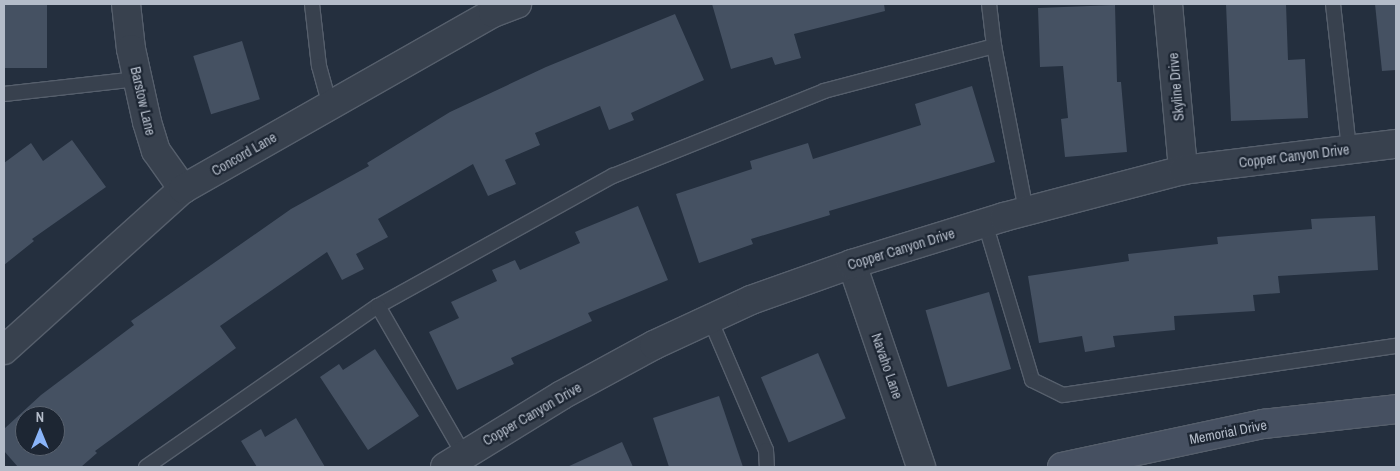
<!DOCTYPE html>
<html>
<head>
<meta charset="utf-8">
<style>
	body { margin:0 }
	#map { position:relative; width:1400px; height:471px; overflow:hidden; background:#242f3e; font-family:"Archivo Narrow",sans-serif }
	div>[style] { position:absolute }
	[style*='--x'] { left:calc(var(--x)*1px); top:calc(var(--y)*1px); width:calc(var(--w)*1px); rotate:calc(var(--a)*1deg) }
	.building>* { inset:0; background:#455162; transform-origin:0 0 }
	.roads { filter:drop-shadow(1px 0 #565f6c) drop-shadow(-1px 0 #565f6c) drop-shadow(0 1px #565f6c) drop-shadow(0 -1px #565f6c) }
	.lane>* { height:14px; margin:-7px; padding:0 7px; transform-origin:7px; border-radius:7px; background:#38414e }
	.street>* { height:28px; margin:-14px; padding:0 14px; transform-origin:14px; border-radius:14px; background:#38414e }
	.secondary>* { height:28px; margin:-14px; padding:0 14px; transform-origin:14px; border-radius:14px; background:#465061 }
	span { translate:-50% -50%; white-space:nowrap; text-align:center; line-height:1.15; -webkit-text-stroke:4.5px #1d2633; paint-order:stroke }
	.street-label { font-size:14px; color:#b4bcc9 }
	.frame { position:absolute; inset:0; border:5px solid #b4bcc9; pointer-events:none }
	.north { position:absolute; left:15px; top:406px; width:50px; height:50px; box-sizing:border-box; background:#1d2633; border:1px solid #59626f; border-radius:50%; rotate:0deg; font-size:14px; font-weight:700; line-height:20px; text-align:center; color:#b4bcc9 }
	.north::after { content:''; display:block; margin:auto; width:18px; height:22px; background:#8ab4f8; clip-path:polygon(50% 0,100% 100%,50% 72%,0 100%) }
</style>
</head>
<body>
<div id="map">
	<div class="building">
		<i style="left:4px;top:4px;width:43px;height:64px"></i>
		<i style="clip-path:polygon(712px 4px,884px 4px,885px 11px,794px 34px,801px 58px,775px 65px,772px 57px,731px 69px)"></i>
		<i style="clip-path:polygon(1226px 4px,1286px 4px,1288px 60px,1305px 59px,1308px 118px,1231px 121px)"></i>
		<i style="clip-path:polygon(1375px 4px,1396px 4px,1396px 70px,1382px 71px)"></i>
		<i style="clip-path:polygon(1115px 5px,1117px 82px,1121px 82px,1127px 152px,1065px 157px,1061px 119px,1068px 118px,1063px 66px,1040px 67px,1038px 8px)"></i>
		<i style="clip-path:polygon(evenodd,675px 14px,704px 80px,631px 113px,634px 120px,609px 130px,600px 106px,535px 133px,540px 145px,505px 160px,516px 184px,488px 196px,473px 164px,378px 219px,388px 237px,356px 254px,364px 269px,342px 280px,327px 252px,220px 326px,236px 348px,95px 451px,97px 453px,81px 467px,18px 467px,4px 451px,4px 429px,41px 395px,134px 325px,131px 321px,291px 209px,369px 166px,367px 163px,450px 112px,546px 67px,675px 14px,25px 416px,55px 416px,55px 446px,25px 446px,25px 416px)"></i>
		<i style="left:242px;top:41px;width:61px;height:51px;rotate:73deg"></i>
		<i style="clip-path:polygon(972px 86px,995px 162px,829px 211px,830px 215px,751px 239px,753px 244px,699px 263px,676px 194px,752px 169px,750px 161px,808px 143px,813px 159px,921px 125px,915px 104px)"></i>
		<i style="clip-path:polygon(72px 140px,106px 187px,32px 239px,34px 241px,4px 265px,4px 163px,31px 143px,43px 161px)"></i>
		<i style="clip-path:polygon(638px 206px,668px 280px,588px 313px,592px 321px,511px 358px,514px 364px,457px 390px,429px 332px,459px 318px,451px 302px,497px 281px,492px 270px,515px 260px,520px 270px,580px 243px,575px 232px)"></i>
		<i style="clip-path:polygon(1375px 216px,1378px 270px,1278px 276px,1280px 293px,1253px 295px,1255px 311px,1174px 316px,1175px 330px,1113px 336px,1115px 347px,1085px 352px,1082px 336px,1039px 343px,1028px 276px,1129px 261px,1128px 254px,1218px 244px,1217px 237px,1312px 229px,1311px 219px)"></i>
		<i style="left:989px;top:292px;width:80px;height:66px;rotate:74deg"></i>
		<i style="clip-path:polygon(375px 349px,419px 416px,368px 450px,320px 377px,339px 364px,343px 370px)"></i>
		<i style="left:818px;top:353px;width:71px;height:62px;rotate:67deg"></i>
		<i style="clip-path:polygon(719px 396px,743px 467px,669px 467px,653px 418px)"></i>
		<i style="clip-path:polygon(296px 418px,325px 467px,257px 467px,241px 441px,261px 429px,265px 437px)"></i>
		<i style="clip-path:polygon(622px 442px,633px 467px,567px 467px)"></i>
	</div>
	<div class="roads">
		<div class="lane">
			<i style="--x:312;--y:4;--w:62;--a:83.6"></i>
			<i style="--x:319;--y:66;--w:41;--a:74.6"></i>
			<i style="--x:989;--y:4;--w:42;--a:83.2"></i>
			<i style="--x:1333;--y:4;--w:146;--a:83.7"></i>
			<i style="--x:4;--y:94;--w:134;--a:-6.4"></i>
			<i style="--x:985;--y:223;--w:164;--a:73.3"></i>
			<i style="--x:1032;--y:380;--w:34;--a:26"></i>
			<i style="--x:1063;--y:395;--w:337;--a:-8.4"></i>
			<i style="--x:378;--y:306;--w:269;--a:-29"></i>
			<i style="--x:613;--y:176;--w:227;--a:-21.9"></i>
			<i style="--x:824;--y:91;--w:176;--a:-14.8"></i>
			<i style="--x:994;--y:46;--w:168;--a:79"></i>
			<i style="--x:710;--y:319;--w:142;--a:66.9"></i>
			<i style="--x:766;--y:450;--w:17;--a:87"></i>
			<i style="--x:146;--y:467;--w:282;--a:-34.8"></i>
			<i style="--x:378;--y:306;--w:172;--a:60"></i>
		</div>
		<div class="street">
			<i style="--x:126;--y:4;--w:45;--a:83.7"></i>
			<i style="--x:131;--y:49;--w:75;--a:77.6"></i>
			<i style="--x:147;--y:122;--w:30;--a:73"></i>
			<i style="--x:156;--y:151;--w:47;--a:54.6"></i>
			<i style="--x:1168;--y:4;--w:167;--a:84.8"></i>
			<i style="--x:852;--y:264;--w:214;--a:71.2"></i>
			<i style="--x:4;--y:350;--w:241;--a:-42"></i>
			<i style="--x:183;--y:189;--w:356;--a:-29.6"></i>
			<i style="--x:493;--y:13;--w:26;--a:-21"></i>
			<i style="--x:445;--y:467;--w:137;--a:-31.6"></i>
			<i style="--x:562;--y:395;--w:105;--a:-28.5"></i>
			<i style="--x:654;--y:345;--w:107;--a:-24.9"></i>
			<i style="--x:751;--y:300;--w:107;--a:-19.6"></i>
			<i style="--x:852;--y:264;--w:159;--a:-17.2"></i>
			<i style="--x:1004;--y:217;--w:185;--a:-14.7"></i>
			<i style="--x:1183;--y:170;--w:215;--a:-7"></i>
		</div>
		<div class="secondary">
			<i style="--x:1062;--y:467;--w:206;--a:-12.1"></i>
			<i style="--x:1263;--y:424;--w:134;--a:-6.4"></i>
		</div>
	</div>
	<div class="street-label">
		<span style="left:1176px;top:87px;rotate:-95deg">Skyline Drive</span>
		<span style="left:143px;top:101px;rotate:77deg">Barstow Lane</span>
		<span style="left:244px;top:154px;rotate:-30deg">Concord Lane</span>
		<span style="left:1294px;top:156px;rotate:-7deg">Copper Canyon Drive</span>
		<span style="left:901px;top:249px;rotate:-17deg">Copper Canyon Drive</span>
		<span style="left:887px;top:366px;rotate:71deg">Navaho Lane</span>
		<span style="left:532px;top:414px;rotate:-30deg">Copper Canyon Drive</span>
		<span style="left:1228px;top:432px;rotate:-11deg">Memorial Drive</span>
	</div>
	<div class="frame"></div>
	<div class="north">N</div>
</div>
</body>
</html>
